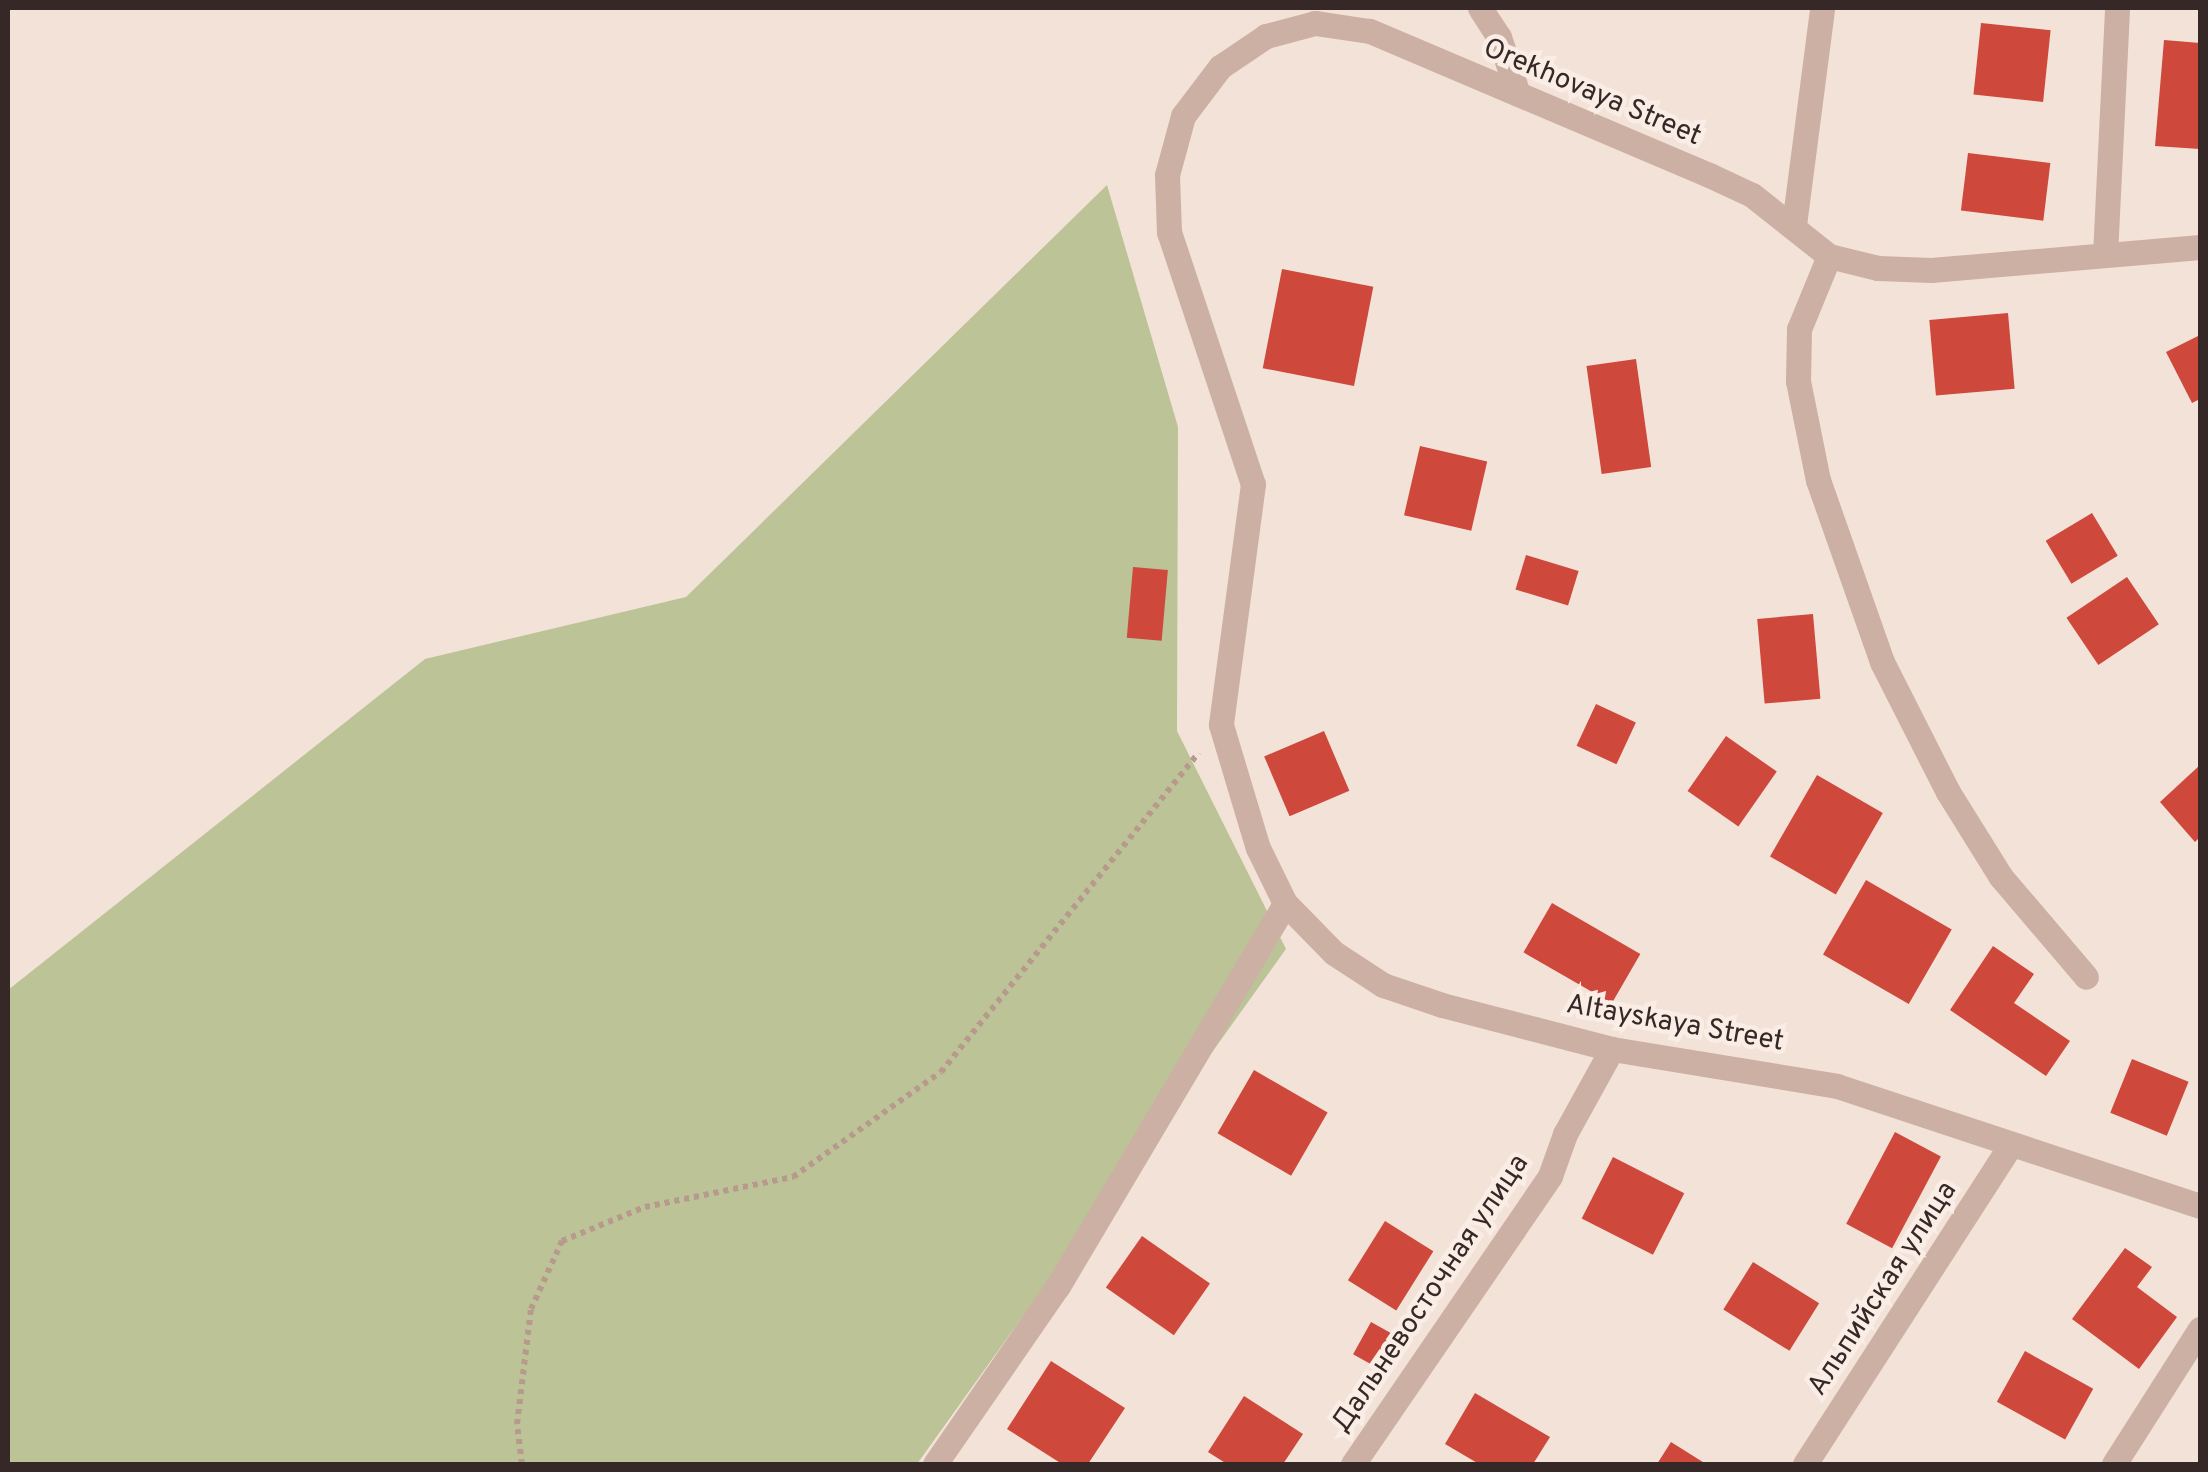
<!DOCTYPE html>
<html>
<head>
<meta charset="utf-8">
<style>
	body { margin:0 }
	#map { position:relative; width:2208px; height:1472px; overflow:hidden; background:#f3e2d8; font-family:Overpass,sans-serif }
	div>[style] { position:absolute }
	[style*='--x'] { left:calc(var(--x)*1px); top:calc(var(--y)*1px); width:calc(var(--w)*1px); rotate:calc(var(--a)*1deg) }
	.green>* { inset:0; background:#bbc397 }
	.building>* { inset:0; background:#ce483b; transform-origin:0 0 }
	.path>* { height:6px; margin-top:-3px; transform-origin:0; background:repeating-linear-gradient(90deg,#b7998e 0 5px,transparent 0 10px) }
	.minor>* { height:25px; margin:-12.5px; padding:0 12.5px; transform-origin:12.5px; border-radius:12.5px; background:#ccb0a3 }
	span { translate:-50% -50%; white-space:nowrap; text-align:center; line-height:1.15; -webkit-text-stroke:9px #faede5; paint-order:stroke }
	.street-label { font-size:28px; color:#362826 }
	.frame { position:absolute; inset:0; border:10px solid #362826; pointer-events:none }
</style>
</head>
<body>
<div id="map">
	<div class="green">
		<i style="clip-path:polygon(1107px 185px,1178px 427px,1177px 731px,1286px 949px,917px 1464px,8px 1464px,8px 990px,425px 659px,686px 597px)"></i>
	</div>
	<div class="building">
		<i style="left:1981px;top:23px;width:70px;height:72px;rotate:6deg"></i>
		<i style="clip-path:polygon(2164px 40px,2200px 43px,2200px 149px,2155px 146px)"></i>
		<i style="left:1968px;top:153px;width:83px;height:58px;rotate:7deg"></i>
		<i style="left:1282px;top:269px;width:93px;height:101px;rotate:11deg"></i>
		<i style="left:2008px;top:313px;width:76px;height:79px;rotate:85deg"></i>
		<i style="clip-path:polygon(2200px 335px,2200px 399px,2192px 403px,2166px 352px)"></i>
		<i style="left:1636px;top:359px;width:109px;height:50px;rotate:82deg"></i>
		<i style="left:1420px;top:446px;width:69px;height:71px;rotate:13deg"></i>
		<i style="left:2092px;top:513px;width:50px;height:54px;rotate:59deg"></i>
		<i style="left:1526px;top:555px;width:55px;height:36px;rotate:17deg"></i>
		<i style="left:1133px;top:567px;width:35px;height:71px;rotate:5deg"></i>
		<i style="left:2127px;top:577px;width:57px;height:73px;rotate:56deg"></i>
		<i style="left:1813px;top:614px;width:85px;height:56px;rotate:85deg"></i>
		<i style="left:1596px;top:704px;width:44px;height:46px;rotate:25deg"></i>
		<i style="left:1324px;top:731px;width:65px;height:65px;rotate:67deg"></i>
		<i style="left:1726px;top:736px;width:62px;height:67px;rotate:35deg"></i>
		<i style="clip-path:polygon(2200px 765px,2200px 837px,2195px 842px,2160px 802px)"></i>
		<i style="left:1817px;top:775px;width:76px;height:94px;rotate:30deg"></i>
		<i style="left:1866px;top:880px;width:99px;height:86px;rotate:30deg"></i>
		<i style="left:1552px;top:903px;width:102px;height:57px;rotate:30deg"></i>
		<i style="clip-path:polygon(1993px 946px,2034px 974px,2014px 1003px,2070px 1041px,2046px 1076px,1950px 1010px)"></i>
		<i style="left:2132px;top:1059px;width:61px;height:58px;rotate:22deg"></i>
		<i style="left:1254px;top:1070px;width:85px;height:73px;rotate:30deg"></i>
		<i style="left:1895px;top:1132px;width:52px;height:104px;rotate:28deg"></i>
		<i style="left:1613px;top:1157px;width:80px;height:69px;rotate:27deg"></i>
		<i style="left:1385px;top:1221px;width:57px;height:70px;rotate:32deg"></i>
		<i style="left:1142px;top:1236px;width:83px;height:63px;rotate:35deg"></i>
		<i style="clip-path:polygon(2125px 1248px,2152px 1267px,2137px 1287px,2177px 1317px,2139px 1369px,2072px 1319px)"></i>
		<i style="left:1753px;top:1262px;width:78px;height:56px;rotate:32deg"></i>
		<i style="left:1371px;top:1322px;width:37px;height:37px;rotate:29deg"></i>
		<i style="left:2025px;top:1351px;width:78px;height:58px;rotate:29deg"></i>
		<i style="clip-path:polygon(1051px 1361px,1125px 1408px,1088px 1464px,1062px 1464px,1007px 1429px)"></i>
		<i style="clip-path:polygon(1475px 1393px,1550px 1437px,1533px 1464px,1479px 1464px,1445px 1444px)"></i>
		<i style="clip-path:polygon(1244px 1396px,1303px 1434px,1283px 1464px,1227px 1464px,1208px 1452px)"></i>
		<i style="clip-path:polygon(1671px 1442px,1706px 1464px,1657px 1464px)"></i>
	</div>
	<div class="path">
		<i style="--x:522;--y:1464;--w:40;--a:-97.1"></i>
		<i style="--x:517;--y:1424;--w:116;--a:-83.1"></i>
		<i style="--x:531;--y:1309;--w:75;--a:-65.5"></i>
		<i style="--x:562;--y:1241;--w:90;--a:-22.3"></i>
		<i style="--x:645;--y:1207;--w:151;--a:-11.5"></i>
		<i style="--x:793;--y:1177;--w:181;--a:-35.4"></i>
		<i style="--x:941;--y:1072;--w:410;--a:-51.1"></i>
	</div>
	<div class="minor">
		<i style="--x:1480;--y:8;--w:35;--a:57"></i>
		<i style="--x:1499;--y:37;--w:60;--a:71.6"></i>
		<i style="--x:1794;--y:225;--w:219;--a:-82.6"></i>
		<i style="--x:2200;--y:247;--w:270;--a:175.1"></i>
		<i style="--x:1931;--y:270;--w:53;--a:-177.8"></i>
		<i style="--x:1878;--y:268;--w:50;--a:-166.2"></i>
		<i style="--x:1829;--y:256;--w:98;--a:-141.6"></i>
		<i style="--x:1752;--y:195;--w:47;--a:-155.1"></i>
		<i style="--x:1709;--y:175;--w:369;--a:-157"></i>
		<i style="--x:1369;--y:31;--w:55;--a:-171.6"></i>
		<i style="--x:1315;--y:23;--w:51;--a:165.1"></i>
		<i style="--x:1266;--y:36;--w:55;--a:146"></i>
		<i style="--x:1220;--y:67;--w:61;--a:127.1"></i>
		<i style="--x:1183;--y:116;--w:61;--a:105.2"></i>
		<i style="--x:1167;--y:175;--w:57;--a:88"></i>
		<i style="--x:1169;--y:232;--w:266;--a:71.6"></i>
		<i style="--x:1253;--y:484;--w:243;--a:97.6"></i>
		<i style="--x:1221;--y:725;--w:128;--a:73.3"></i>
		<i style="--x:1258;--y:848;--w:61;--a:63.9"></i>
		<i style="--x:1285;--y:903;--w:70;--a:45.6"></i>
		<i style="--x:1334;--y:953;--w:59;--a:33.1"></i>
		<i style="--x:1383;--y:985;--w:62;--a:18.7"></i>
		<i style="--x:1442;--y:1005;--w:176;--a:14.5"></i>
		<i style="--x:1612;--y:1049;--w:228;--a:9.3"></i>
		<i style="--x:1837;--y:1086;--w:382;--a:18.3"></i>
		<i style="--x:2105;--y:255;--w:247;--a:-87.2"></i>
		<i style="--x:1829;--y:256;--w:79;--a:112.3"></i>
		<i style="--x:1799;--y:329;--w:52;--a:91.1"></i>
		<i style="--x:1798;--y:381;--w:101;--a:78.6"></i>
		<i style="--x:1818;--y:480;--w:193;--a:70.6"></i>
		<i style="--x:1882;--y:662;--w:146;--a:63.1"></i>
		<i style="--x:1948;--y:792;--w:100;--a:58.1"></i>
		<i style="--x:2001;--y:877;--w:131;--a:49.6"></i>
		<i style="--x:935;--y:1464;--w:216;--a:-55.4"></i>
		<i style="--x:1058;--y:1286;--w:445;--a:-59.3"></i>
		<i style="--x:1353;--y:1464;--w:349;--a:-55.6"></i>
		<i style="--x:1550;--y:1176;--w:45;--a:-70.3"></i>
		<i style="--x:1565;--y:1134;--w:97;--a:-61.1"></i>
		<i style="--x:1805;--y:1464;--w:378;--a:-57.2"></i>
		<i style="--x:2114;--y:1464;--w:160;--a:-57.5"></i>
	</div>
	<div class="street-label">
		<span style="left:1592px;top:93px;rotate:23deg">Orekhovaya Street</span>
		<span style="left:1675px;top:1024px;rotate:10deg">Altayskaya Street</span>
		<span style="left:1883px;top:1289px;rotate:-57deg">Альпийская улица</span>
		<span style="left:1431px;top:1294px;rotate:-56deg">Дальневосточная улица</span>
	</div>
	<div class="frame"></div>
</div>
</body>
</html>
